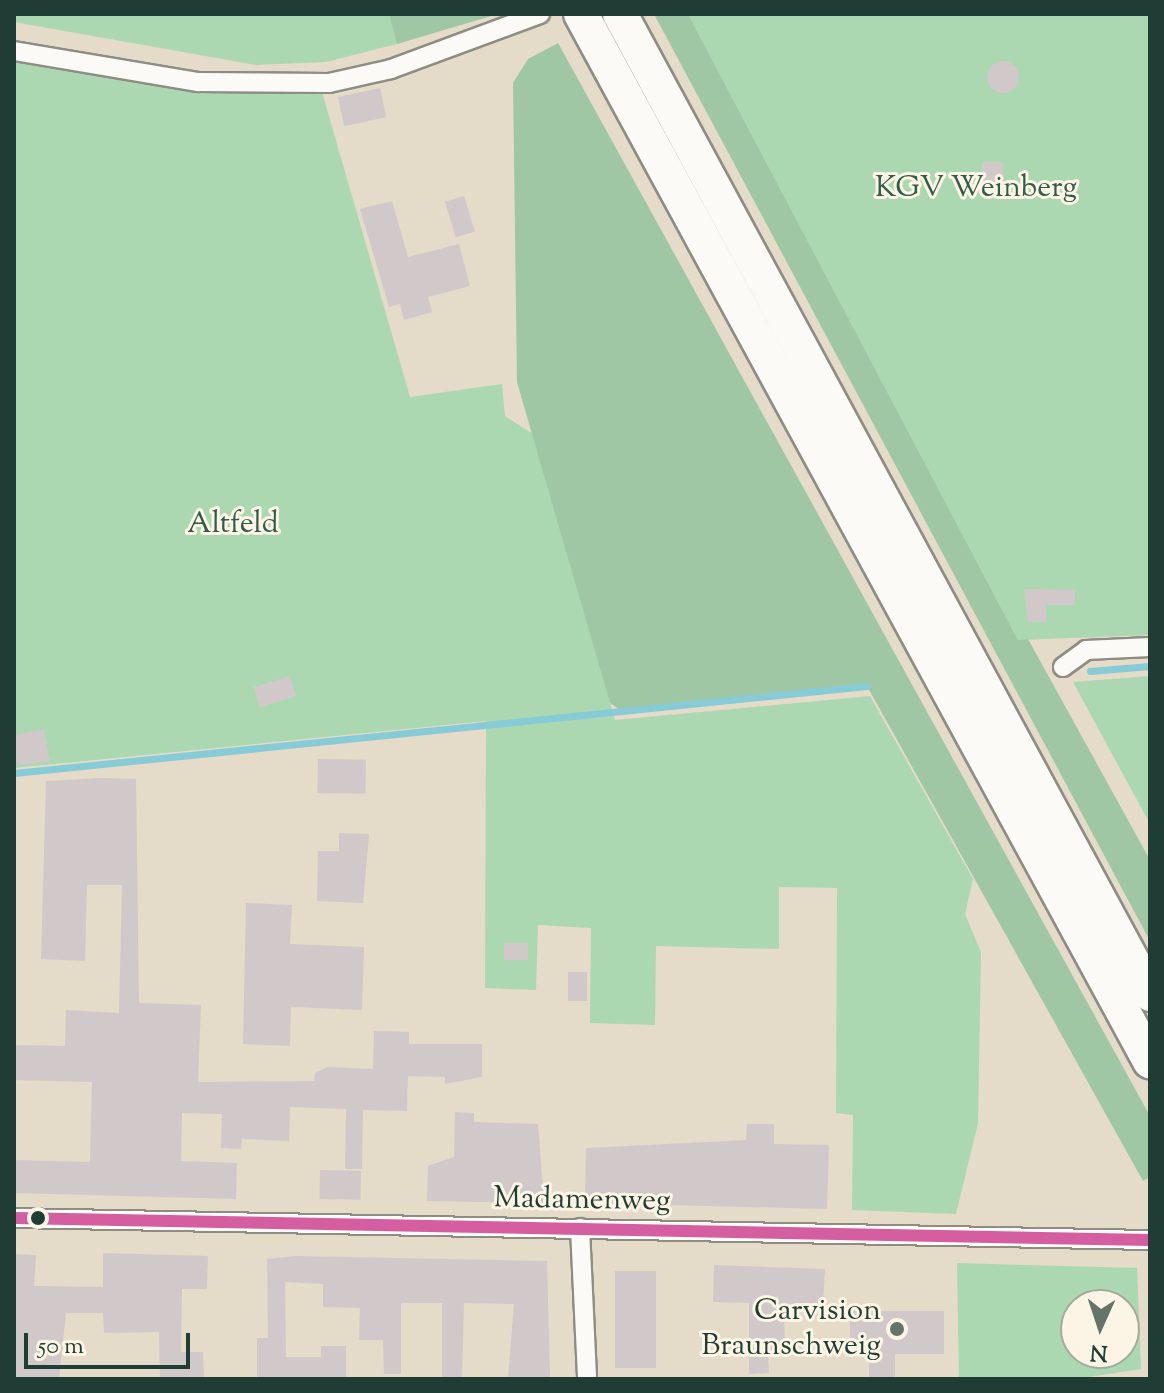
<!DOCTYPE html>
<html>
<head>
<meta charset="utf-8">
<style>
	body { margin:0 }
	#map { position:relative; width:1164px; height:1393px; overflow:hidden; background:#e4dbc9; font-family:"Sorts Mill Goudy",serif }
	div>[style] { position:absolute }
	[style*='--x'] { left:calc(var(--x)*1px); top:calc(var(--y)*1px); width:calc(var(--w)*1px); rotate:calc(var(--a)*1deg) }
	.green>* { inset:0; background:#abd8b0 }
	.forest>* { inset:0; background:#9fc7a3 }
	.stream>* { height:7px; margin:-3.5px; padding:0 3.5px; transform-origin:3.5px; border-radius:3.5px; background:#86cbd5 }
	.building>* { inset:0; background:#d1c8c9; transform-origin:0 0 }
	.round { border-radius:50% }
	.roads { filter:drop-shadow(2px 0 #8d8d83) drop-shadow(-2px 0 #8d8d83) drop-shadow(0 2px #8d8d83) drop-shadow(0 -2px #8d8d83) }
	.street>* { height:18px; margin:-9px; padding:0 9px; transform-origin:9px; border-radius:9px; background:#fbfaf7 }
	.highway>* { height:34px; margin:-17px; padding:0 17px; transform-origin:17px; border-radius:17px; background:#fbfaf7 }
	.bus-1>* { height:12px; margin:-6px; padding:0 6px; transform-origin:6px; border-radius:6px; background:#d45e9f }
	.dots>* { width:22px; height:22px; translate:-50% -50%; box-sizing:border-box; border:4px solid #fcf5e5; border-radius:50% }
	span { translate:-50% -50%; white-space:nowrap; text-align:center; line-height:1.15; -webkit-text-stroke:6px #fcf5e5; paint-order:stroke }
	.park-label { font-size:30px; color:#325c49 }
	.street-label { font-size:30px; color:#1f3d34 }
	.poi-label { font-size:30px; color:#1f3d34 }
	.right { translate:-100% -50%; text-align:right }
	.frame { position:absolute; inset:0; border:16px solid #1f3d34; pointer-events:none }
	.north { position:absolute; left:1060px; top:1289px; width:80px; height:80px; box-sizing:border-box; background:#fcf5e5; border:2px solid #a4ab9e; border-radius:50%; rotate:183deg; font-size:22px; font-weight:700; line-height:32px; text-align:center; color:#1f3d34 }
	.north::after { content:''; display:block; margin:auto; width:28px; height:36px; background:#647468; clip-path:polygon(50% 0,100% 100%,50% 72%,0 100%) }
	.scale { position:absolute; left:24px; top:1333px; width:166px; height:36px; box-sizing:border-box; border:4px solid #1f3d34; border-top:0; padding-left:10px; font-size:24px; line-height:28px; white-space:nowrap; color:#1f3d34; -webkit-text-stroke:6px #fcf5e5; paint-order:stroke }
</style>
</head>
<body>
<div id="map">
	<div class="green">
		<i style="clip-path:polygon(14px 14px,389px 14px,397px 44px,326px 62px,256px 65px,14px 22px)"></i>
		<i style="clip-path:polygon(688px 14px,1150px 14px,1150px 635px,1018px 640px)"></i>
		<i style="clip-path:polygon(14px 60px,203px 90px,322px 92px,410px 397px,502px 384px,505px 416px,533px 434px,615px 720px,870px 696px,973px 879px,965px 914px,981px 952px,978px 1123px,956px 1214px,852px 1210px,853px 1115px,836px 1113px,837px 888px,779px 887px,779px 949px,656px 946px,655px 1025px,590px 1023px,591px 928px,538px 925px,536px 990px,485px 988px,486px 721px,14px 768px)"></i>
		<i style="clip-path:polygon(1150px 676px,1150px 824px,1073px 682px)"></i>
		<i style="clip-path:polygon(evenodd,957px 1263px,1137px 1268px,1141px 1369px,1076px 1379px,959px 1379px,957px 1263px,1124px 1305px,1124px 1353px,1076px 1353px,1076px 1305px,1124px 1305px)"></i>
	</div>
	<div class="forest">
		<i style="clip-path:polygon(389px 14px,498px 14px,397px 44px)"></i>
		<i style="clip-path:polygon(654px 14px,688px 14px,1018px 640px,1028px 639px,1150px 860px,1150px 941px)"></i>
		<i style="clip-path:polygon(558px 43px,1150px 1116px,1150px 1177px,1143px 1181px,867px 686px,626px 714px,610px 703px,517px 382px,513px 83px,528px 59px)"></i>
	</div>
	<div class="stream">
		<i style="--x:1090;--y:671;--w:60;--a:-4.8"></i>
		<i style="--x:14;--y:773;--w:857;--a:-5.82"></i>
	</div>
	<div class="building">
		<i class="round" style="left:987px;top:61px;width:32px;height:32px"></i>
		<i style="left:380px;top:88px;width:30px;height:43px;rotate:78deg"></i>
		<i style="left:982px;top:162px;width:21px;height:20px"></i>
		<i style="left:464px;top:196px;width:37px;height:20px;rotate:73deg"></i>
		<i style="clip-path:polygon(392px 201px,408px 257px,459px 244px,470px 286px,428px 297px,432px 312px,404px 320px,400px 304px,389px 307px,360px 209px)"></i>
		<i style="clip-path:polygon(1024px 589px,1075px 590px,1075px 605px,1046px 605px,1046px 622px,1028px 622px)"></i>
		<i style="left:290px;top:676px;width:21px;height:38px;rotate:73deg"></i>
		<i style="clip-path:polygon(44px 729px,50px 762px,16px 765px,14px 735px)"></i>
		<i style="left:318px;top:759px;width:48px;height:34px;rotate:1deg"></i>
		<i style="clip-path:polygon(101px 778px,136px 779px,139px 1003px,201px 1005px,198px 1082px,314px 1081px,315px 1073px,328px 1067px,373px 1069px,374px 1031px,409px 1032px,409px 1044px,482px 1044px,482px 1077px,445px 1084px,445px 1077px,408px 1076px,407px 1111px,363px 1110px,362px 1169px,345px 1169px,346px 1109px,290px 1107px,289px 1141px,242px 1139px,241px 1149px,221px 1148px,222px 1114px,182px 1113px,181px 1161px,237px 1163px,236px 1199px,14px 1193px,14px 1160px,90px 1162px,92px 1082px,14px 1080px,14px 1045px,65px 1046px,66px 1010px,119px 1013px,122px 885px,87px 885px,85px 961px,41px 959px,46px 781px)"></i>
		<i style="clip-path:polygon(339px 833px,369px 834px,363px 903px,317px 901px,318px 851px,339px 851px)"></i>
		<i style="clip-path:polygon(246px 903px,292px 905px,290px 944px,364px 947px,362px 1010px,291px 1007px,290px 1046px,243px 1044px)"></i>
		<i style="left:504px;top:943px;width:24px;height:17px"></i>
		<i style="left:568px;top:972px;width:19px;height:29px"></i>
		<i style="clip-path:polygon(455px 1112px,474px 1113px,474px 1122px,538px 1124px,544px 1203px,427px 1201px,428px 1166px,454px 1157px)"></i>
		<i style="clip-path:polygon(747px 1124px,774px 1124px,774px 1144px,829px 1145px,827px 1209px,593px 1203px,585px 1196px,586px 1148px,746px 1140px)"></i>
		<i style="left:320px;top:1170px;width:41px;height:29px;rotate:1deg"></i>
		<i style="clip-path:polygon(103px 1253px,208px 1256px,207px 1289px,182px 1289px,181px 1352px,203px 1352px,204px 1379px,160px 1379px,159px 1332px,104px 1333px,103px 1313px,66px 1313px,59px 1379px,14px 1379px,14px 1254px,36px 1255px,34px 1286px,103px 1287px)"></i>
		<i style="clip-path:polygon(296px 1256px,547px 1261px,550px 1379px,508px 1379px,514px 1304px,464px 1303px,462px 1379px,442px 1379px,442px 1303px,401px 1303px,401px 1374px,384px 1374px,383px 1340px,359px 1340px,360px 1308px,323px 1307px,323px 1284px,285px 1282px,286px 1357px,321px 1357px,321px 1346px,346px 1346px,346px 1379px,257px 1379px,257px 1338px,268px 1338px,267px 1259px)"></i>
		<i style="clip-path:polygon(714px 1265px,825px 1269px,823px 1305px,784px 1304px,785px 1354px,768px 1354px,769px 1373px,749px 1374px,749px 1303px,713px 1302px)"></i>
		<i style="left:615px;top:1271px;width:41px;height:97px"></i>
		<i style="clip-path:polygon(850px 1311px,944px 1311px,944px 1354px,895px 1354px,895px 1379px,869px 1379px,869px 1346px,850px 1346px)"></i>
	</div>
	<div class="roads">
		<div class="street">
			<i style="--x:14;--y:51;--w:187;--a:9.6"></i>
			<i style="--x:198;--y:82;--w:131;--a:0.4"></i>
			<i style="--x:329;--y:83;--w:64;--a:-12.7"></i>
			<i style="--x:391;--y:69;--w:159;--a:-20.3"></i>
			<i style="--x:1063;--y:667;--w:29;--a:-36"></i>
			<i style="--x:1086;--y:650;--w:64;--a:-2.7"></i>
			<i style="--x:14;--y:1218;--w:1136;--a:1.11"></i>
			<i style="--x:580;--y:1228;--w:151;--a:87.3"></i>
		</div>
		<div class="highway">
			<i style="--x:581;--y:14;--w:1192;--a:61.48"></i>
			<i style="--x:620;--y:14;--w:1114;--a:61.59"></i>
		</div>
	</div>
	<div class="bus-1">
		<i style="--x:14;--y:1218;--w:1136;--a:1.11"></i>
	</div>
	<div class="dots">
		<i style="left:38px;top:1218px;background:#1f3d34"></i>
		<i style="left:897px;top:1329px;background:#647468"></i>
	</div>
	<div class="park-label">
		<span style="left:976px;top:189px">KGV Weinberg</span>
		<span style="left:233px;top:525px">Altfeld</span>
	</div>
	<div class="street-label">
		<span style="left:582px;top:1201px;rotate:1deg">Madamenweg</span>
	</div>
	<div class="poi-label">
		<span class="right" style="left:881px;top:1329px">Carvision<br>Braunschweig</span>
	</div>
	<div class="frame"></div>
	<div class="north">N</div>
	<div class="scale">50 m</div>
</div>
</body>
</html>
